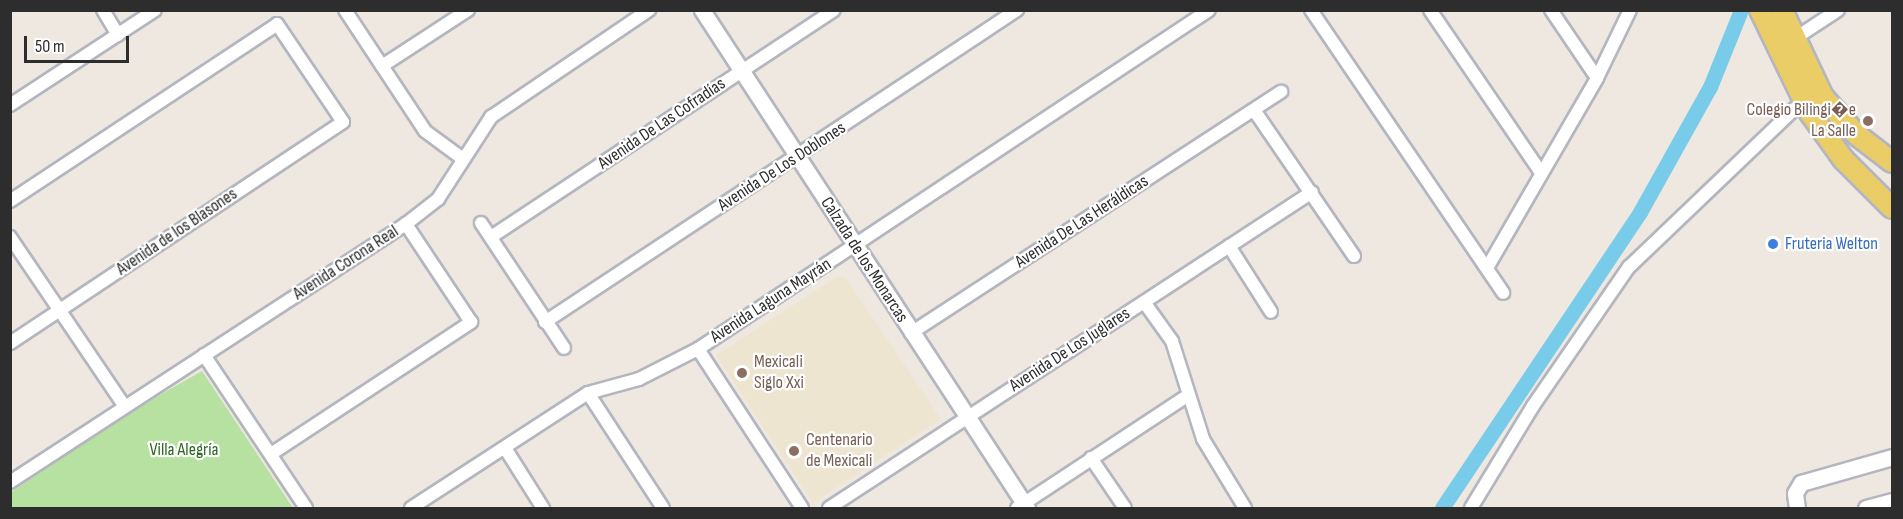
<!DOCTYPE html>
<html>
<head>
<meta charset="utf-8">
<style>
	body { margin:0 }
	#map { position:relative; width:1903px; height:519px; overflow:hidden; background:#eee8e0; font-family:"Sofia Sans Condensed",sans-serif }
	div>[style] { position:absolute }
	[style*='--x'] { left:calc(var(--x)*1px); top:calc(var(--y)*1px); width:calc(var(--w)*1px); rotate:calc(var(--a)*1deg) }
	.education>* { inset:0; background:#eee5d1 }
	.green>* { inset:0; background:#b6e1a0 }
	.canal>* { height:15px; margin:-7.5px; padding:0 7.5px; transform-origin:7.5px; border-radius:7.5px; background:#79cbea }
	.roads { filter:drop-shadow(2px 0 #b4b6bf) drop-shadow(-2px 0 #b4b6bf) drop-shadow(0 2px #b4b6bf) drop-shadow(0 -2px #b4b6bf) }
	.minor>* { height:12px; margin:-6px; padding:0 6px; transform-origin:6px; border-radius:6px; background:#fff }
	.tertiary>* { height:15px; margin:-7.5px; padding:0 7.5px; transform-origin:7.5px; border-radius:7.5px; background:#fff }
	.primary>* { height:20px; margin:-10px; padding:0 10px; transform-origin:10px; border-radius:10px; background:#ebcd68 }
	.dots>* { width:16px; height:16px; translate:-50% -50%; box-sizing:border-box; border:3px solid #fff; border-radius:50% }
	span { translate:-50% -50%; white-space:nowrap; text-align:center; line-height:1.15; -webkit-text-stroke:4.5px #fff; paint-order:stroke }
	.education-label { font-size:18px; color:#785e54 }
	.right { translate:-100% -50%; text-align:right }
	.left { translate:0 -50%; text-align:left }
	.street-label { font-size:18px; color:#2d2d2d }
	.shop-label { font-size:18px; color:#366cbe }
	.park-label { font-size:18px; color:#2d691e }
	.frame { position:absolute; inset:0; border:12px solid #2d2d2d; pointer-events:none }
	.scale { position:absolute; left:24px; top:36px; width:105px; height:27px; box-sizing:border-box; border:3px solid #2d2d2d; border-top:0; padding-left:8px; font-size:18px; line-height:21px; white-space:nowrap; color:#2d2d2d; -webkit-text-stroke:4px #fff; paint-order:stroke }
</style>
</head>
<body>
<div id="map">
	<div class="education">
		<i style="clip-path:polygon(837px 277px,846px 278px,941px 419px,813px 503px,716px 355px)"></i>
	</div>
	<div class="green">
		<i style="clip-path:polygon(202px 371px,293px 508px,11px 508px,11px 492px,130px 412px)"></i>
	</div>
	<div class="canal">
		<i style="--x:1442;--y:508;--w:356;--a:-56.2"></i>
		<i style="--x:1640;--y:212;--w:143;--a:-60.8"></i>
		<i style="--x:1710;--y:87;--w:83;--a:-68.1"></i>
	</div>
	<div class="roads">
		<div class="minor">
			<i style="--x:103;--y:10;--w:29;--a:59"></i>
			<i style="--x:345;--y:10;--w:145;--a:56.5"></i>
			<i style="--x:425;--y:131;--w:47;--a:36.4"></i>
			<i style="--x:1311;--y:10;--w:342;--a:55.8"></i>
			<i style="--x:1430;--y:10;--w:197;--a:55.7"></i>
			<i style="--x:1551;--y:10;--w:82;--a:55.9"></i>
			<i style="--x:1791;--y:41;--w:56;--a:-33.4"></i>
			<i style="--x:382;--y:66;--w:103;--a:-33.1"></i>
			<i style="--x:10;--y:105;--w:173;--a:-33.2"></i>
			<i style="--x:1254;--y:110;--w:177;--a:55.6"></i>
			<i style="--x:10;--y:201;--w:320;--a:-33.5"></i>
			<i style="--x:277;--y:24;--w:118;--a:56"></i>
			<i style="--x:343;--y:122;--w:400;--a:146.4"></i>
			<i style="--x:481;--y:223;--w:150;--a:56.4"></i>
			<i style="--x:10;--y:237;--w:205;--a:55.9"></i>
			<i style="--x:491;--y:237;--w:411;--a:-33.5"></i>
			<i style="--x:1229;--y:246;--w:78;--a:57.5"></i>
			<i style="--x:1487;--y:268;--w:220;--a:-59.9"></i>
			<i style="--x:1597;--y:78;--w:76;--a:-64.1"></i>
			<i style="--x:1144;--y:302;--w:48;--a:54.3"></i>
			<i style="--x:1172;--y:341;--w:103;--a:72.4"></i>
			<i style="--x:1203;--y:439;--w:81;--a:58.7"></i>
			<i style="--x:545;--y:322;--w:566;--a:-33.47"></i>
			<i style="--x:911;--y:333;--w:442;--a:-33.1"></i>
			<i style="--x:698;--y:349;--w:190;--a:56.8"></i>
			<i style="--x:204;--y:355;--w:184;--a:56.3"></i>
			<i style="--x:588;--y:393;--w:137;--a:56.9"></i>
			<i style="--x:505;--y:448;--w:71;--a:57.7"></i>
			<i style="--x:271;--y:454;--w:240;--a:-33.4"></i>
			<i style="--x:471;--y:322;--w:118;--a:-123.6"></i>
			<i style="--x:1091;--y:458;--w:60;--a:55.8"></i>
			<i style="--x:10;--y:482;--w:473;--a:-33.1"></i>
			<i style="--x:406;--y:224;--w:41;--a:-38"></i>
			<i style="--x:438;--y:199;--w:98;--a:-57.1"></i>
			<i style="--x:491;--y:117;--w:191;--a:-34.1"></i>
			<i style="--x:411;--y:508;--w:211;--a:-33"></i>
			<i style="--x:588;--y:393;--w:53;--a:-15.4"></i>
			<i style="--x:639;--y:379;--w:66;--a:-27"></i>
			<i style="--x:698;--y:349;--w:613;--a:-33.56"></i>
			<i style="--x:829;--y:508;--w:577;--a:-33.19"></i>
			<i style="--x:1017;--y:508;--w:204;--a:-33.4"></i>
			<i style="--x:1471;--y:508;--w:119;--a:-58.7"></i>
			<i style="--x:1533;--y:406;--w:169;--a:-55.4"></i>
			<i style="--x:1629;--y:267;--w:240;--a:-43.7"></i>
		</div>
		<div class="tertiary">
			<i style="--x:702;--y:10;--w:595;--a:56.87"></i>
			<i style="--x:1797;--y:508;--w:15;--a:-98"></i>
			<i style="--x:1795;--y:493;--w:12;--a:-59"></i>
			<i style="--x:1801;--y:483;--w:95;--a:-15.9"></i>
			<i style="--x:1866;--y:508;--w:27;--a:-15"></i>
		</div>
		<div class="primary">
			<i style="--x:1760;--y:10;--w:114;--a:64.1"></i>
			<i style="--x:1810;--y:113;--w:57;--a:54.3"></i>
			<i style="--x:1843;--y:159;--w:69;--a:45"></i>
			<i style="--x:1782;--y:10;--w:96;--a:64.8"></i>
			<i style="--x:1823;--y:97;--w:51;--a:48.2"></i>
			<i style="--x:1857;--y:135;--w:44;--a:37.6"></i>
		</div>
	</div>
	<div class="dots">
		<i style="left:1868px;top:121px;background:#8d6e63"></i>
		<i style="left:1773px;top:244px;background:#3f7fe0"></i>
		<i style="left:742px;top:373px;background:#8d6e63"></i>
		<i style="left:794px;top:451px;background:#8d6e63"></i>
	</div>
	<div class="education-label">
		<span class="right" style="left:1856px;top:121px">Colegio Bilingi�e<br>La Salle</span>
		<span class="left" style="left:754px;top:373px">Mexicali<br>Siglo Xxi</span>
		<span class="left" style="left:806px;top:451px">Centenario<br>de Mexicali</span>
	</div>
	<div class="street-label">
		<span style="left:662px;top:124px;rotate:-34deg">Avenida De Las Cofradías</span>
		<span style="left:782px;top:167px;rotate:-33deg">Avenida De Los Doblones</span>
		<span style="left:1082px;top:222px;rotate:-33deg">Avenida De Las Heráldicas</span>
		<span style="left:177px;top:232px;rotate:-34deg">Avenida de los Blasones</span>
		<span style="left:864px;top:260px;rotate:57deg">Calzada de los Monarcas</span>
		<span style="left:346px;top:263px;rotate:-33deg">Avenida Corona Real</span>
		<span style="left:771px;top:301px;rotate:-33deg">Avenida Laguna Mayrán</span>
		<span style="left:1070px;top:350px;rotate:-33deg">Avenida De Los Juglares</span>
	</div>
	<div class="shop-label">
		<span class="left" style="left:1785px;top:244px">Fruteria Welton</span>
	</div>
	<div class="park-label">
		<span style="left:184px;top:450px">Villa Alegría</span>
	</div>
	<div class="frame"></div>
	<div class="scale">50 m</div>
</div>
</body>
</html>
